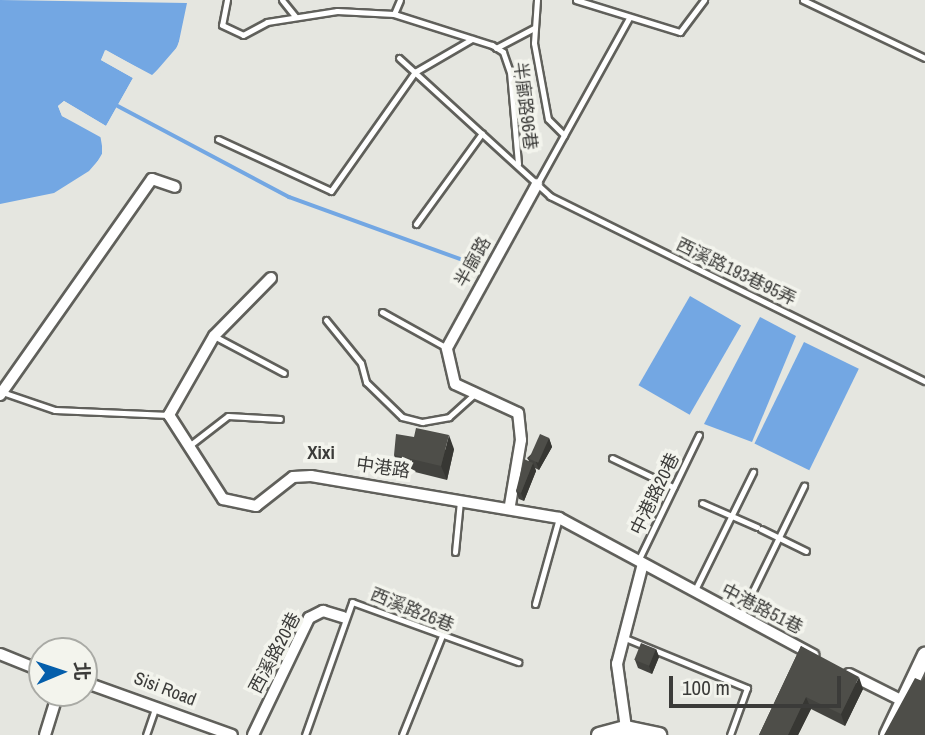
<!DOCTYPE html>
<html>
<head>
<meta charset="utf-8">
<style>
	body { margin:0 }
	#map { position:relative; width:925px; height:735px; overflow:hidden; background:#e5e6e0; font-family:"Archivo Narrow","Noto Sans TC",sans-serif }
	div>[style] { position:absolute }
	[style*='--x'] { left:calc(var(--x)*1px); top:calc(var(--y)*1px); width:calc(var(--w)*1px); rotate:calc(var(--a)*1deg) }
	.water>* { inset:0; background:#73a7e3; transform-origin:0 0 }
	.pier>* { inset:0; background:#e5e6e0 }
	.stream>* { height:3.5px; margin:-1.75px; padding:0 1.75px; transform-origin:1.75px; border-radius:1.75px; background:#73a7e3 }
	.roads { filter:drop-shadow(2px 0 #60605b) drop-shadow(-2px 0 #60605b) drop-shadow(0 2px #60605b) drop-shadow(0 -2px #60605b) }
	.lane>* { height:5px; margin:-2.5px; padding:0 2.5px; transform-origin:2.5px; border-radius:2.5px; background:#fff }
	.street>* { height:10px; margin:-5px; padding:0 5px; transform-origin:5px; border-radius:5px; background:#fff }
	.secondary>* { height:14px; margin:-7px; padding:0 7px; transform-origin:7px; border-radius:7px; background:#fff }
	.wall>* { inset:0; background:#43433f }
	.shaded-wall>* { inset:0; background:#373733 }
	.building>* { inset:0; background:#4e4e49; transform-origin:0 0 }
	span { translate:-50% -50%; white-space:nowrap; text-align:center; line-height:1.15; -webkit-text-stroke:7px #f3f4ed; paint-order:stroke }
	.street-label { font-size:18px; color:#3b3b39 }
	.neighbourhood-label { font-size:19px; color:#3b3b39; font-weight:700 }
	.north { position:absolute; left:28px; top:637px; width:70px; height:70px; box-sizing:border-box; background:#f3f4ed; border:2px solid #a9aaa5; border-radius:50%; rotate:88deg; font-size:19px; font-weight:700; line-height:28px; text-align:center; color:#3b3b39 }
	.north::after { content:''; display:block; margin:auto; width:24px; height:32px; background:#045eab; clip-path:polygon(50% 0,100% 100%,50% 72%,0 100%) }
	.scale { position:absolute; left:669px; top:676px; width:172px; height:32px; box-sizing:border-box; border:4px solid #3b3b39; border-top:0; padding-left:9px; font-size:21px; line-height:24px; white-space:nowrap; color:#3b3b39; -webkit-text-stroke:5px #f3f4ed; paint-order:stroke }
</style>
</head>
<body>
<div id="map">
	<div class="water">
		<i style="clip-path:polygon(0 0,187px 3px,178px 46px,152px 76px,106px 50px,101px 60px,133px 78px,106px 126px,64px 101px,58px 106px,62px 116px,102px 138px,102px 156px,89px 171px,54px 193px,0 204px)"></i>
		<i style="left:690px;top:296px;width:59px;height:103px;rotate:30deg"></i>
		<i style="clip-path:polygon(760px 317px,796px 336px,752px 442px,704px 424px)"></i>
		<i style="left:804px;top:342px;width:61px;height:113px;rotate:26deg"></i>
	</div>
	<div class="pier">
		<i style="clip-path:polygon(189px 18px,176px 58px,154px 79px,139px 77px,107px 55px,136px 78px,134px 91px,108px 129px,62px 107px,103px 132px,106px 153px,96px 164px,103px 152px,100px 134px,62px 116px,58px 106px,64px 101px,106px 126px,133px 78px,101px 60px,105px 50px,152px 75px,173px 56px)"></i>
	</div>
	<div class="stream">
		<i style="--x:118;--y:106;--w:194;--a:28"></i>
		<i style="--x:289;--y:197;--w:197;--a:19.9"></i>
	</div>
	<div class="roads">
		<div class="lane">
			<i style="--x:227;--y:0;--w:25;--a:101"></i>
			<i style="--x:222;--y:25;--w:23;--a:25"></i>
			<i style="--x:243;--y:35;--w:27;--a:-28"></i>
			<i style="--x:267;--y:22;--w:71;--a:-8.9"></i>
			<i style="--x:337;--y:11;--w:57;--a:3"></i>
			<i style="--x:394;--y:14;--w:103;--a:17.6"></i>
			<i style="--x:492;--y:45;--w:13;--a:32"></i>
			<i style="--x:503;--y:52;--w:21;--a:71"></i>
			<i style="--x:510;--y:72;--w:92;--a:85"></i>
			<i style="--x:282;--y:0;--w:21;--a:51"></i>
			<i style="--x:537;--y:0;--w:43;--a:94"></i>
			<i style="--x:534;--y:43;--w:77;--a:79.6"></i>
			<i style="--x:548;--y:119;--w:23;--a:45"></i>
			<i style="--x:576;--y:0;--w:109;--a:17.1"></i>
			<i style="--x:680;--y:32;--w:40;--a:-53"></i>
			<i style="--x:803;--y:0;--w:135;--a:25.4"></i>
			<i style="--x:394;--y:14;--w:15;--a:-67"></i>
			<i style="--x:496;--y:48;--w:43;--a:-27.8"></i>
			<i style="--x:399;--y:58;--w:205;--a:42.4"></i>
			<i style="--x:550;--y:196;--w:418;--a:26.3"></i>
			<i style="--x:218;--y:139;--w:124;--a:24.7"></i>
			<i style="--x:331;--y:191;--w:146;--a:-54.8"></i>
			<i style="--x:415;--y:72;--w:66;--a:-30.1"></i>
			<i style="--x:537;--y:184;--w:190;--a:-61"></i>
			<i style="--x:416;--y:224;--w:112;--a:-54"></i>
			<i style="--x:382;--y:312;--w:74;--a:29"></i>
			<i style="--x:326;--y:320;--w:55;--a:50.9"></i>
			<i style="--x:361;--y:363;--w:20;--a:75"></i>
			<i style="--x:366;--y:382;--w:50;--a:44.2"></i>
			<i style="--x:402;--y:417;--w:21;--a:14"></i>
			<i style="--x:422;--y:422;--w:27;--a:-10"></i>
			<i style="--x:449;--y:417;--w:36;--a:-42"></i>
			<i style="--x:214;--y:336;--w:79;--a:27.9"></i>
			<i style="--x:2;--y:392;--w:56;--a:18.8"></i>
			<i style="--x:55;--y:410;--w:114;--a:2.5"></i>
			<i style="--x:189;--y:446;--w:49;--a:-37.6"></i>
			<i style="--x:228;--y:416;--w:52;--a:3.3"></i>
			<i style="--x:612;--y:458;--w:68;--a:25.4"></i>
			<i style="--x:702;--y:503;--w:60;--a:23.6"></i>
			<i style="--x:761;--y:529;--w:50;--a:26.1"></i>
			<i style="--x:455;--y:552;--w:51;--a:-84.4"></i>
			<i style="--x:638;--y:561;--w:140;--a:-64.2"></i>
			<i style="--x:694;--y:592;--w:134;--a:-63.8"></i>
			<i style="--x:535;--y:604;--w:89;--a:-74.4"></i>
			<i style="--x:741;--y:615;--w:144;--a:-64"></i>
			<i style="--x:625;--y:638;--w:132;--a:22.3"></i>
			<i style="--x:747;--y:688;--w:50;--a:109.9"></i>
			<i style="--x:146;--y:735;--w:31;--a:-71"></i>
			<i style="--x:305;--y:735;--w:141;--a:-70.5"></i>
			<i style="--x:352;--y:602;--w:177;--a:19.9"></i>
			<i style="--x:402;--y:735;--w:105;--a:-68.1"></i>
		</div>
		<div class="street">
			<i style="--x:271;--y:278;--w:81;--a:134.5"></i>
			<i style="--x:214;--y:336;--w:91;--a:119.7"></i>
			<i style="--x:169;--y:415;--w:100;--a:57.3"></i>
			<i style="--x:223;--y:499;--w:34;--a:12"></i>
			<i style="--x:256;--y:506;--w:47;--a:-38.1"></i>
			<i style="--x:293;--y:477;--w:18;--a:-3"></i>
			<i style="--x:311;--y:476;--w:252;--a:9.6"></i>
			<i style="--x:559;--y:518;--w:289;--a:28.3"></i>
			<i style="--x:0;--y:395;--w:264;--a:-54.9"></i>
			<i style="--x:152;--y:179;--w:24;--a:19"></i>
			<i style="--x:510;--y:505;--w:66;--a:-80.4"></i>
			<i style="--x:521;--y:440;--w:27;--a:-96"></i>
			<i style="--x:518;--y:413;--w:69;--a:-155.3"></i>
			<i style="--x:455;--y:384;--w:37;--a:-103"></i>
			<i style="--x:447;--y:348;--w:187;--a:-61.2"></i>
			<i style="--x:0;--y:654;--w:45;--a:22"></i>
			<i style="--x:849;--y:674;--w:60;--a:26.6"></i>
			<i style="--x:84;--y:682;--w:157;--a:19.7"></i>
			<i style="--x:626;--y:728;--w:65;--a:-98"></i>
			<i style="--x:617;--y:664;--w:100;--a:-75.5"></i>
			<i style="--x:45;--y:735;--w:44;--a:-72.8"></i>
			<i style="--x:253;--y:735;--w:130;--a:-64.4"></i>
			<i style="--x:309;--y:618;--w:16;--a:-27"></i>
			<i style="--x:323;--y:611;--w:21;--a:17"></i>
		</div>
		<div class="secondary">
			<i style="--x:599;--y:735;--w:28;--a:-15"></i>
			<i style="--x:626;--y:728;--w:34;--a:12"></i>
			<i style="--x:887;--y:735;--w:89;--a:-64.6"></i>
		</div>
	</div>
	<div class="wall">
		<i style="clip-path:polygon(549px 438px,552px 447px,539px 470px,535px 468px,536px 471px,524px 501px,519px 499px,516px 491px,529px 461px,527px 458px)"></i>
		<i style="clip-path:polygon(454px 449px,447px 480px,399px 468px,394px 455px)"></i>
		<i style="clip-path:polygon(801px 646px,863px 689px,845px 726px,811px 709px,798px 735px,759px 735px)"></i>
		<i style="clip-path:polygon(656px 649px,659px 657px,652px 674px,638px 668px,635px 660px)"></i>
	</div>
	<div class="shaded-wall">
		<i style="clip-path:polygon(449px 435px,454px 449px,447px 480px,441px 466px)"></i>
		<i style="clip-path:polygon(549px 438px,552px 447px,539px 470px,536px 462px)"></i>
		<i style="clip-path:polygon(533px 463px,536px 471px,524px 501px,521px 493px)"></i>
		<i style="clip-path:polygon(656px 649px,659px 657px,652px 674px,649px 666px)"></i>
		<i style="clip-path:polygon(859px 677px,863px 689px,845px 726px,841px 714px)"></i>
		<i style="clip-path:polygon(806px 697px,811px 709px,798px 735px,788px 735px)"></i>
	</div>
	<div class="building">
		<i style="clip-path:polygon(416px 428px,449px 435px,441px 466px,394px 455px,396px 434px,414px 437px)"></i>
		<i style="left:540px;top:434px;width:10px;height:27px;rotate:24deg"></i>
		<i style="clip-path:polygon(524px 459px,533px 463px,521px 493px,516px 491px)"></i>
		<i style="left:641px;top:643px;width:16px;height:18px;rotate:22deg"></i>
		<i style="clip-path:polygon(801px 646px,859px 677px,841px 714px,806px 697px,788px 735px,759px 735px)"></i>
		<i style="clip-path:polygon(925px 676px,925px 735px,884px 735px,915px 678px,922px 681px)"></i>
	</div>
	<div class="street-label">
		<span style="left:525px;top:106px;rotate:83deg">半廍路96巷</span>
		<span style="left:473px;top:262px;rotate:-61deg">半廍路</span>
		<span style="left:736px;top:272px;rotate:26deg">西溪路193巷95弄</span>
		<span style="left:383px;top:468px;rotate:8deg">中港路</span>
		<span style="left:655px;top:494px;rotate:-64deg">中港路20巷</span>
		<span style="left:762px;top:609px;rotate:27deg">中港路51巷</span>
		<span style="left:412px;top:610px;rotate:22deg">西溪路26巷</span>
		<span style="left:275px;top:653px;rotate:-62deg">西溪路20巷</span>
		<span style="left:165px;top:689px;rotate:21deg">Sisi Road</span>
	</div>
	<div class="neighbourhood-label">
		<span style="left:321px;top:453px">Xixi</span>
	</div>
	<div class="north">北</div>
	<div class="scale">100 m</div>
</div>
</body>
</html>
